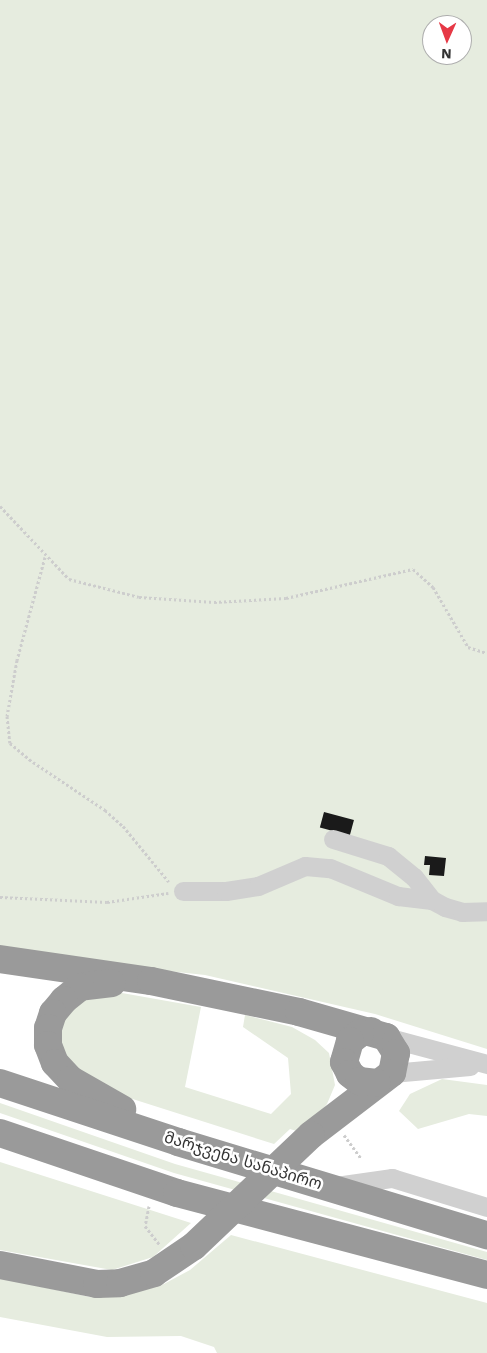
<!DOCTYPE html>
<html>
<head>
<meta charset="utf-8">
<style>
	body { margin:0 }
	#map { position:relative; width:487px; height:1353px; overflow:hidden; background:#fff; font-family:"Work Sans","Noto Sans Georgian",sans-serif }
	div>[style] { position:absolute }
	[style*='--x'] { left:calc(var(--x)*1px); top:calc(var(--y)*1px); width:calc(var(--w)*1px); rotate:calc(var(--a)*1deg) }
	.green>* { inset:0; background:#e6ecdf }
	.building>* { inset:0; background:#1a1a1a; transform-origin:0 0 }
	.path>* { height:3px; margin-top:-1.5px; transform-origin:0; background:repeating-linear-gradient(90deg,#cdcdcd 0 2.5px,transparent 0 5px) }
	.minor>* { height:19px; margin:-9.5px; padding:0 9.5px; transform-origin:9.5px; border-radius:9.5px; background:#d0d0d0 }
	.highway>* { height:28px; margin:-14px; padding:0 14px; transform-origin:14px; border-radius:14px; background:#9a9a9a }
	.highway-bridge>* { height:28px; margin:-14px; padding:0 14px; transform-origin:14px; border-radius:14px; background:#9a9a9a }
	span { translate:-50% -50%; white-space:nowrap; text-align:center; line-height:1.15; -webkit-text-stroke:5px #fff; paint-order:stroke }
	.street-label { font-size:16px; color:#333 }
	.north { position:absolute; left:422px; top:15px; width:50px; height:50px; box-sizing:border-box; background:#fff; border:1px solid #adadad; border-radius:50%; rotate:182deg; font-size:14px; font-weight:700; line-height:20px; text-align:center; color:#333 }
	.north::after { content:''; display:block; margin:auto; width:18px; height:22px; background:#e63946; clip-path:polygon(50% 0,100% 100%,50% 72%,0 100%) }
</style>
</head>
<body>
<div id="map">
	<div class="green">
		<i style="clip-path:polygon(evenodd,0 0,487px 0,487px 1049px,375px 1014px,205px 975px,0 953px,0 0,432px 25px,462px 25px,462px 55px,432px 55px,432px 25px)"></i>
		<i style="clip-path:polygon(105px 990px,201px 1007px,185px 1087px,271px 1114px,291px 1094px,288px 1058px,243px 1027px,245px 1015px,292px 1027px,315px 1040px,329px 1053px,335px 1085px,327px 1104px,303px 1133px,290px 1129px,274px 1144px,98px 1088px,66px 1065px,52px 1028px,67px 1002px)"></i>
		<i style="clip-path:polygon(442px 1079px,487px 1085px,487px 1116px,469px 1114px,418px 1129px,399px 1111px,410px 1094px)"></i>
		<i style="clip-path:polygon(0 1103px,175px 1164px,487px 1252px,487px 1260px,174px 1173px,0 1113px)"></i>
		<i style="clip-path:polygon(0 1162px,191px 1223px,153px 1257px,112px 1270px,0 1250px)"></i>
		<i style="clip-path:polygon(231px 1235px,487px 1303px,487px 1353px,217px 1353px,214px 1347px,181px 1336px,107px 1337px,0 1317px,0 1278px,90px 1297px,126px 1294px,162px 1285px,190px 1270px)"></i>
	</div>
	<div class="building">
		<i style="left:324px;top:812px;width:31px;height:16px;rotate:15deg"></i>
		<i style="clip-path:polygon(425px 856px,446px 858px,444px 876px,429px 875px,430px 865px,424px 865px)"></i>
	</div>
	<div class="path">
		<i style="--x:0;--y:506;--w:100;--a:46.6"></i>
		<i style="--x:69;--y:579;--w:72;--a:14.4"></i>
		<i style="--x:139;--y:597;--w:75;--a:3.8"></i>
		<i style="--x:214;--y:602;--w:72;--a:-3.2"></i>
		<i style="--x:286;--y:598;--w:130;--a:-12.9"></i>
		<i style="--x:413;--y:569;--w:27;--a:42"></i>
		<i style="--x:433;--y:587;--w:69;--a:59.7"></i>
		<i style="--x:468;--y:647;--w:20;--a:18"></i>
		<i style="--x:45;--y:557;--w:107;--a:105.2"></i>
		<i style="--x:17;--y:660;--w:57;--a:100.1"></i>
		<i style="--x:7;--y:716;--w:27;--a:84"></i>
		<i style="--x:10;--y:743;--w:30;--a:40"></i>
		<i style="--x:33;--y:762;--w:87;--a:33.7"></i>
		<i style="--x:105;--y:810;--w:24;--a:42"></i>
		<i style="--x:123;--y:826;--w:72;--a:50.6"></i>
		<i style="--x:0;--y:897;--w:107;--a:2.7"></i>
		<i style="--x:107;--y:902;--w:62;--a:-8.4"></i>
		<i style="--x:344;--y:1135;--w:29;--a:54"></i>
		<i style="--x:149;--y:1206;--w:20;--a:101"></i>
		<i style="--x:145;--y:1226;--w:24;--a:52"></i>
	</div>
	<div class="minor">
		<i style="--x:333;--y:839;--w:58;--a:17.2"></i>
		<i style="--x:388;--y:856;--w:33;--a:39"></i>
		<i style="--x:414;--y:877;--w:29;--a:52"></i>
		<i style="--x:432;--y:900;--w:15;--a:28"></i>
		<i style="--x:445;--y:907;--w:18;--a:16"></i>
		<i style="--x:462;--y:912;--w:25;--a:-2"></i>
		<i style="--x:183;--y:891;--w:43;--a:0"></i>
		<i style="--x:226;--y:891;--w:32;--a:-9"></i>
		<i style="--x:258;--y:886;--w:51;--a:-23.1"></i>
		<i style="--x:305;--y:866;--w:25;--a:5"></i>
		<i style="--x:330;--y:868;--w:74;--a:22.4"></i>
		<i style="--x:398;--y:896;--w:34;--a:7"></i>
		<i style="--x:386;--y:1037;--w:105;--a:15"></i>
		<i style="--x:392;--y:1073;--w:78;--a:-5.1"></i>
		<i style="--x:336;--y:1186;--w:57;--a:-8.1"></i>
		<i style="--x:392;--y:1178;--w:99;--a:17"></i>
	</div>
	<div class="highway">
		<i style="--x:0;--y:959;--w:153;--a:8.3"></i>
		<i style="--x:151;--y:981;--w:151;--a:11.8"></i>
		<i style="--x:299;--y:1012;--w:91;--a:16"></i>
		<i style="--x:386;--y:1037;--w:19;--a:58"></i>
		<i style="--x:396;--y:1053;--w:20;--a:101"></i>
		<i style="--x:392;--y:1073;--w:102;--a:142.6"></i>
		<i style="--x:112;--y:983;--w:32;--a:173"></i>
		<i style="--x:80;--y:987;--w:21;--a:141"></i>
		<i style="--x:64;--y:1000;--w:17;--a:130"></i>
		<i style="--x:53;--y:1013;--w:16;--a:108"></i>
		<i style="--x:48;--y:1028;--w:17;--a:90"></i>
		<i style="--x:48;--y:1045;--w:19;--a:69"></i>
		<i style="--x:55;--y:1063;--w:23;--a:47"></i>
		<i style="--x:71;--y:1080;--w:59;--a:29.6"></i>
		<i style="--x:371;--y:1031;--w:11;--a:170"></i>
		<i style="--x:360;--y:1033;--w:13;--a:141"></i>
		<i style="--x:350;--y:1041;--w:22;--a:106"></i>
		<i style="--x:344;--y:1062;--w:13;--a:63"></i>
		<i style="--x:350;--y:1074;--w:11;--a:38"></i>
		<i style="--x:359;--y:1081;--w:18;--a:6"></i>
		<i style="--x:0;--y:1083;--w:188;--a:18.3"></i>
		<i style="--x:178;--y:1142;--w:323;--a:16.8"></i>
		<i style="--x:0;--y:1133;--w:187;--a:18.7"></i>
		<i style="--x:177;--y:1193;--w:321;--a:14.8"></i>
		<i style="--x:0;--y:1265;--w:99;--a:11.1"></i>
		<i style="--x:97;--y:1284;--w:23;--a:-2"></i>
		<i style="--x:120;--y:1283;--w:35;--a:-16"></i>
		<i style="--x:154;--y:1273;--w:48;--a:-34"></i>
	</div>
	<div class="highway-bridge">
		<i style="--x:194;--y:1246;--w:161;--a:-43.5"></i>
	</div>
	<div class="street-label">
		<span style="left:243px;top:1161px;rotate:17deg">მარჯვენა სანაპირო</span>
	</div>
	<div class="north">N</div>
</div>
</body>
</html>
